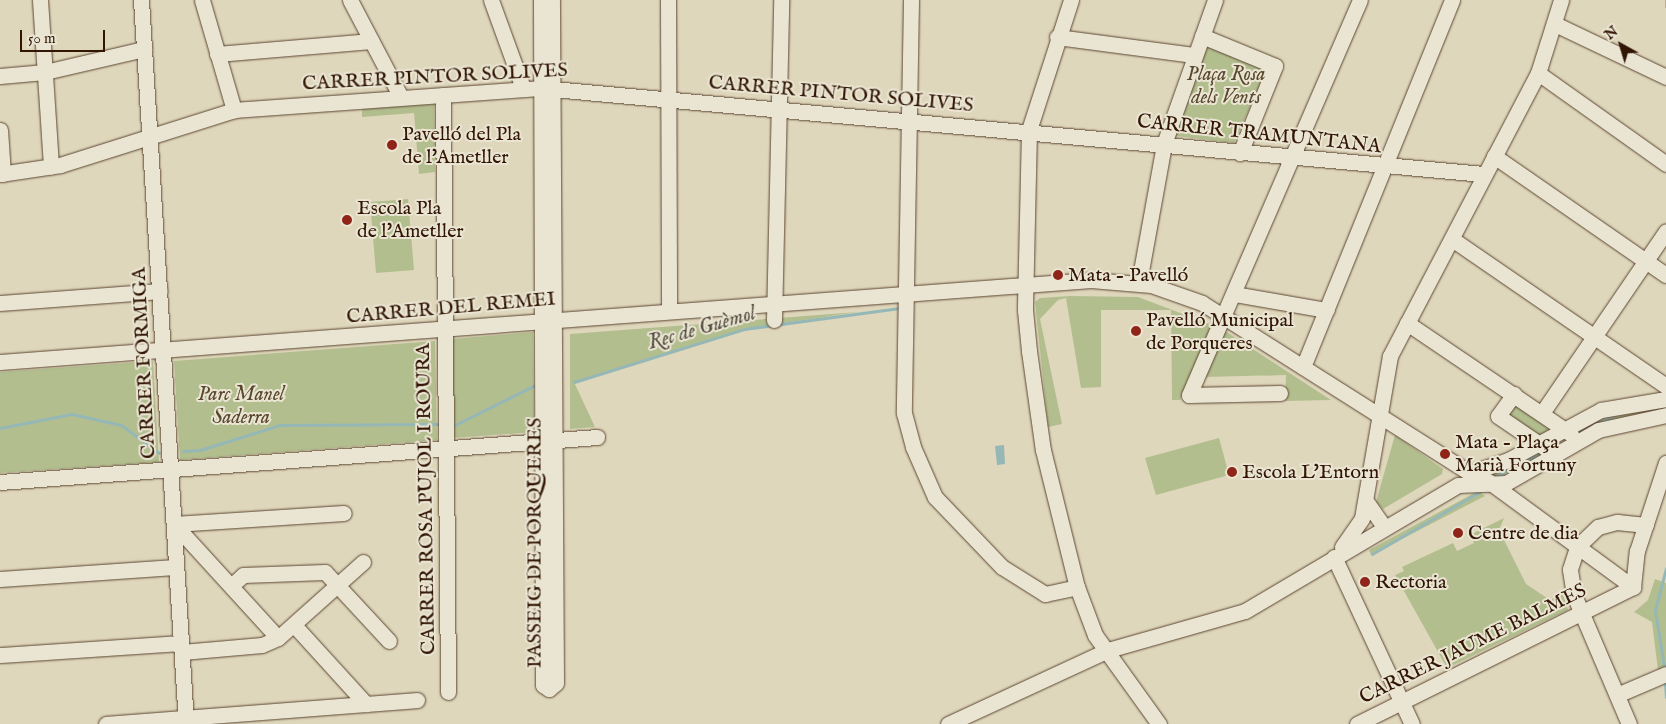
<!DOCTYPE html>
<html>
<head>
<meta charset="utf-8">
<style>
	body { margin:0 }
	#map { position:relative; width:1666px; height:724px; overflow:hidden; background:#dfd7bc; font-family:"IM FELL English",serif }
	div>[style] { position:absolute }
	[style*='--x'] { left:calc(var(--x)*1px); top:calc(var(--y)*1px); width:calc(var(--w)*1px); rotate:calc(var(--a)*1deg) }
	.green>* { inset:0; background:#b3be8f }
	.water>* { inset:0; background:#95b8b7 }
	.stream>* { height:3px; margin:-1.5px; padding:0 1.5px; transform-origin:1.5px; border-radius:1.5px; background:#95b8b7 }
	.minor-tunnel>* { height:15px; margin-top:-7.5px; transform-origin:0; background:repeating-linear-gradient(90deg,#bcb097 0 15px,transparent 0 23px) }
	.roads { filter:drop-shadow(0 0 1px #5d4631) drop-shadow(0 0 1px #5d4631) }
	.minor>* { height:15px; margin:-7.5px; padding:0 7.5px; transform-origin:7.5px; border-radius:7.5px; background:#eae5d3 }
	.dots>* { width:14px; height:14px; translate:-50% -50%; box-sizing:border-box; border:2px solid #eae5d3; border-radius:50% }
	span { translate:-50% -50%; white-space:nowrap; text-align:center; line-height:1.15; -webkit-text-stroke:4px #eae5d3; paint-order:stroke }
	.park-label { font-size:20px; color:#59482d; font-style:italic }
	.street-label { font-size:20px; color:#321503 }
	.poi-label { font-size:20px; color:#321503 }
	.left { translate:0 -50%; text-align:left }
	.water-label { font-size:21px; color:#554e42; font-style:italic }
	.north { position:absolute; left:1596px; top:20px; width:50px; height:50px; -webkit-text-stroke:4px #eae5d3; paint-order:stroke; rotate:321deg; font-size:14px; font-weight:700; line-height:20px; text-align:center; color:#321503 }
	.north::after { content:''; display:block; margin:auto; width:18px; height:22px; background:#321503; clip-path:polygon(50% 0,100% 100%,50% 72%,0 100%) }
	.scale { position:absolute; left:20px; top:30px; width:85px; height:22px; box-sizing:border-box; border:2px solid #321503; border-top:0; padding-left:6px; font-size:15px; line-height:18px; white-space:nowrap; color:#321503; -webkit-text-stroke:4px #eae5d3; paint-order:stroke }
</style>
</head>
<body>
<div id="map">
	<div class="green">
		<div style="clip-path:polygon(1210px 44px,1268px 67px,1234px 143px,1176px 136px,1175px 130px,1204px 46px)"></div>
		<div style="clip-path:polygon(434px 104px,435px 172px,419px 174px,414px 113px,362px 117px,362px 109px)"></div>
		<div style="clip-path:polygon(408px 199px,414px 270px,376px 273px,370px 202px)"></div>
		<div style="clip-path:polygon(1070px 296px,1138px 297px,1212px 325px,1180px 400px,1172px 400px,1171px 310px,1101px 310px,1101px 387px,1081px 388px,1066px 298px,1058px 300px,1040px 319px,1062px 424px,1048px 427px,1035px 302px,1040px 298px)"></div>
		<div style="clip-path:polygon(858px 312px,744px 329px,574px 382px,595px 427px,570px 429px,570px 334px)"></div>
		<div style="clip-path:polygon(1225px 331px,1331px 400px,1285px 401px,1286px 375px,1204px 377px)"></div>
		<div style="clip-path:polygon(533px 332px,534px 432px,452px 438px,452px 339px)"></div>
		<div style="clip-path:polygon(435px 341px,437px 440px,180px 460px,174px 361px)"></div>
		<div style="clip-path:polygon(153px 361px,159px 462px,0 473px,0 372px)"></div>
		<div style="clip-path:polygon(1514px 402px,1555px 428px,1539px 440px,1506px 413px)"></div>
		<div style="clip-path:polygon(1666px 403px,1666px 412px,1581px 436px,1572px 430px,1596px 417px)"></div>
		<div style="clip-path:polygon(1395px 435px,1443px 469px,1442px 474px,1383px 509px,1376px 502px)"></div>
		<div style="clip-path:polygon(1219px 438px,1229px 475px,1156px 495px,1145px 458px)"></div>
		<div style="clip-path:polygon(1538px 449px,1545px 455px,1496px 480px,1490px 474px)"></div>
		<div style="clip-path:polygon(1478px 491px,1485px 496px,1371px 555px,1369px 550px)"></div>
		<div style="clip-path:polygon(1504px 518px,1499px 530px,1526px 584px,1550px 600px,1563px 594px,1568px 610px,1447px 668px,1395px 575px,1404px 571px,1402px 567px,1453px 543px,1457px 551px,1474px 543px,1470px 535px)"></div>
		<div style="clip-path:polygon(1655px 579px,1666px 583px,1666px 667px,1658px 670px,1652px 622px,1634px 612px,1648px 600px)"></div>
	</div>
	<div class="water">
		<div style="clip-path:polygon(1004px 445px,1005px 464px,997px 465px,995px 446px)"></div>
	</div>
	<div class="stream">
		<div style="--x:574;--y:382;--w:178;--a:-17.3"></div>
		<div style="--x:744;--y:329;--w:157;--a:-7.7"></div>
		<div style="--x:455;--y:425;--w:87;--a:-26.6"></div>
		<div style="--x:0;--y:428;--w:73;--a:-11"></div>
		<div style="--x:72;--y:414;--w:50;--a:12.7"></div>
		<div style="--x:121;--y:425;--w:47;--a:36.4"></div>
		<div style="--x:1580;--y:430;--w:41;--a:-22.8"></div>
		<div style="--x:183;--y:451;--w:17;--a:-3"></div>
		<div style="--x:200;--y:450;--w:84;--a:-17.4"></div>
		<div style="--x:280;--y:425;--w:157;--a:-0.4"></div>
		<div style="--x:1495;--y:476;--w:49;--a:-26.6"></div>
		<div style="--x:1372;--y:554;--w:126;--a:-30"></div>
		<div style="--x:1664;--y:667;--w:58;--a:-99"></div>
		<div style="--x:1655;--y:610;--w:43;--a:-75.3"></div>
		<div style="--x:1665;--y:684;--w:13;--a:86"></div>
	</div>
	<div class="minor-tunnel">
		<div style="--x:1665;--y:0;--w:1;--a:0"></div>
	</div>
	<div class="roads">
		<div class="minor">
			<div style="--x:40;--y:0;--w:167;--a:86.2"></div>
			<div style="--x:141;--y:0;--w:725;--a:86.44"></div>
			<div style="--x:202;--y:0;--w:115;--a:73.8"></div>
			<div style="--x:350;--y:0;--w:110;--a:62.3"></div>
			<div style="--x:491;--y:0;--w:94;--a:70"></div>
			<div style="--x:541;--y:0;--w:685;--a:89.83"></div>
			<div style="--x:543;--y:685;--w:7;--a:34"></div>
			<div style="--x:549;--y:689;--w:9;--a:-41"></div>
			<div style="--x:556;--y:683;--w:683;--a:-90.34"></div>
			<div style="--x:668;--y:0;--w:310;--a:89.8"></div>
			<div style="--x:911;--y:0;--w:413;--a:91"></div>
			<div style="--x:904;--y:413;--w:35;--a:75"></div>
			<div style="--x:913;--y:447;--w:55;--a:66.3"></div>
			<div style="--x:935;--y:497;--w:97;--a:46.3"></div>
			<div style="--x:1002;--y:567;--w:51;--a:32.1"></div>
			<div style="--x:1045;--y:594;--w:33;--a:-12"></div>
			<div style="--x:1071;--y:0;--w:137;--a:107.9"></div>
			<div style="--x:1029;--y:130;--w:180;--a:91.3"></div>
			<div style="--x:1025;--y:310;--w:41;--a:84.4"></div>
			<div style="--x:1029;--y:351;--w:100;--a:82"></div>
			<div style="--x:1043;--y:450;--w:141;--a:76.1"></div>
			<div style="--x:1077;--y:587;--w:51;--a:69.4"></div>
			<div style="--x:1095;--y:635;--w:110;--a:54.3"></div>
			<div style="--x:1557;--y:25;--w:121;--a:25.5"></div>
			<div style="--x:1202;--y:36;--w:79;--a:22.3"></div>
			<div style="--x:1275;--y:66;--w:94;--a:111.9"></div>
			<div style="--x:1057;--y:37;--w:138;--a:7.5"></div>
			<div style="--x:217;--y:54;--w:155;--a:-4.8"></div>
			<div style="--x:1538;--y:73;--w:157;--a:35.4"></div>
			<div style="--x:0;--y:76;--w:45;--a:-5.1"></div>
			<div style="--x:45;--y:72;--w:102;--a:-13.1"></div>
			<div style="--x:443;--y:95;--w:597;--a:89.52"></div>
			<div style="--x:0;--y:130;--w:44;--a:86.1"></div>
			<div style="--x:1494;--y:156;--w:209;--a:34.7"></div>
			<div style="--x:0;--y:174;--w:61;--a:-8.5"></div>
			<div style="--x:60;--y:165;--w:182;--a:-17.5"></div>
			<div style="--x:234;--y:110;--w:309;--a:-4.1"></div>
			<div style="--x:542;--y:88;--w:946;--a:5.22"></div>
			<div style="--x:1452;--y:239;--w:260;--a:34.5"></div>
			<div style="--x:1139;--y:282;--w:140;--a:-79.7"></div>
			<div style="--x:1164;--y:144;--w:153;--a:-70.5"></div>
			<div style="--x:1234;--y:294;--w:94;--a:9.8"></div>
			<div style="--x:0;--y:303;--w:160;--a:-4.3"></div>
			<div style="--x:774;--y:320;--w:320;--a:-88.7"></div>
			<div style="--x:1407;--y:323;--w:198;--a:34.1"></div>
			<div style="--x:0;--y:362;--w:1094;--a:-4.3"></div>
			<div style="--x:1091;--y:280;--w:60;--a:4.8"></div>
			<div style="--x:1151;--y:285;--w:54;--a:19.4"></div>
			<div style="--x:1202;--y:303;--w:317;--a:32.4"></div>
			<div style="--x:1470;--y:473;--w:40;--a:-18.9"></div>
			<div style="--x:1508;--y:460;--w:106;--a:-28.3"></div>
			<div style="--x:1601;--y:410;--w:66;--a:-9.6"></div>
			<div style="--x:1303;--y:367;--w:396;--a:-67.9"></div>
			<div style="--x:1280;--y:393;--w:91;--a:178.7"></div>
			<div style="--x:1189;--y:395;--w:430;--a:-66.6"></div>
			<div style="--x:1514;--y:394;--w:27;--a:126"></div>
			<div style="--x:1498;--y:416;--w:57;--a:34.2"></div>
			<div style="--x:1542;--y:413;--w:220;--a:-55.7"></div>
			<div style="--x:1488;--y:481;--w:180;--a:36.2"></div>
			<div style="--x:0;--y:482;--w:599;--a:-4.31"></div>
			<div style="--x:1366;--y:501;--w:32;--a:55"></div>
			<div style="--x:174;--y:524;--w:170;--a:-3.7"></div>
			<div style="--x:174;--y:524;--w:154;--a:47.6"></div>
			<div style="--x:1342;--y:547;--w:35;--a:-55"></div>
			<div style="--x:1362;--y:518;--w:164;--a:-80.2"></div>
			<div style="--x:1390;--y:356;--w:319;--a:-62.4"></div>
			<div style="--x:1538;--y:73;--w:77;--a:-72.5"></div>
			<div style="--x:1334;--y:557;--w:184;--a:65"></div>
			<div style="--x:0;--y:579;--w:175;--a:-3.9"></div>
			<div style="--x:232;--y:585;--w:15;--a:-42"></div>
			<div style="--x:243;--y:575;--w:82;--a:-2.1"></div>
			<div style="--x:325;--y:572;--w:94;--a:47.2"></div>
			<div style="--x:294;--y:625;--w:107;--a:47.7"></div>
			<div style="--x:182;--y:652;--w:80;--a:-5"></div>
			<div style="--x:262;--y:645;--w:17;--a:-24"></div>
			<div style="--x:278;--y:638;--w:114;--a:-41.8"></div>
			<div style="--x:0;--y:655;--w:181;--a:-3.8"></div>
			<div style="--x:1617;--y:695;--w:53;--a:-23.2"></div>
			<div style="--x:106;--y:724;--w:312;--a:-4.4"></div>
			<div style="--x:948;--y:724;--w:176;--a:-24.8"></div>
			<div style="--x:1108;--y:650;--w:142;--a:-15.9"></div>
			<div style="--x:1245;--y:611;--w:247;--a:-30.6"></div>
			<div style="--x:1458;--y:485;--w:48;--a:-2.4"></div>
			<div style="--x:1506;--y:483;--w:106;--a:-29.9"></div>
			<div style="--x:1598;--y:430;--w:70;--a:-12.4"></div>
			<div style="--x:1357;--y:724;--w:308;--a:-26.4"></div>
			<div style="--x:1633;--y:587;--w:36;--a:-84"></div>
			<div style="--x:1637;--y:551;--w:93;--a:-71.8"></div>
			<div style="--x:1629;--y:724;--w:140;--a:-113.1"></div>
			<div style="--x:1574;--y:595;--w:26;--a:-99"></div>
			<div style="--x:1570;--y:569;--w:23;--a:-72"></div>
			<div style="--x:1577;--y:547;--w:29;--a:-44"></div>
			<div style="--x:1598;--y:527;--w:20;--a:-15"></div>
			<div style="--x:1617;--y:522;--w:29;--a:6"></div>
		</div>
	</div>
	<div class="dots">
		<div style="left:392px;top:145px;background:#8f2418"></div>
		<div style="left:347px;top:220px;background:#8f2418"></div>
		<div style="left:1058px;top:275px;background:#8f2418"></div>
		<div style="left:1136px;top:331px;background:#8f2418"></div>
		<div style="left:1445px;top:454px;background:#8f2418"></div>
		<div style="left:1232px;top:472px;background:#8f2418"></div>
		<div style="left:1458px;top:533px;background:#8f2418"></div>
		<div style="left:1365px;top:582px;background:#8f2418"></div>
	</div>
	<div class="park-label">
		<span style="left:1226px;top:86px">Plaça Rosa<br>dels Vents</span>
		<span style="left:241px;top:406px">Parc Manel<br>Saderra</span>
	</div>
	<div class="street-label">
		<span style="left:435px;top:77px;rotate:-3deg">CARRER PINTOR SOLIVES</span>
		<span style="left:841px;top:94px;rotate:5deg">CARRER PINTOR SOLIVES</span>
		<span style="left:1259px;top:134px;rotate:6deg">CARRER TRAMUNTANA</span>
		<span style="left:451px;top:308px;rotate:-5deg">CARRER DEL REMEI</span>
		<span style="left:144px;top:363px;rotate:-93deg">CARRER FORMIGA</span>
		<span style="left:426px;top:499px;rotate:-91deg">CARRER ROSA PUJOL I ROURA</span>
		<span style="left:535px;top:543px;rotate:-90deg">PASSEIG DE PORQUERES</span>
		<span style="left:1473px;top:644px;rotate:-26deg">CARRER JAUME BALMES</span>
	</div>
	<div class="poi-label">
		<span class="left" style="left:402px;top:146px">Pavelló del Pla<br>de l'Ametller</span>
		<span class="left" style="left:357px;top:220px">Escola Pla<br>de l'Ametller</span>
		<span class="left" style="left:1068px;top:275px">Mata - Pavelló</span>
		<span class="left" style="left:1146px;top:332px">Pavelló Municipal<br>de Porqueres</span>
		<span class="left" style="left:1455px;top:454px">Mata - Plaça<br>Marià Fortuny</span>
		<span class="left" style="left:1242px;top:472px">Escola L'Entorn</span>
		<span class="left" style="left:1468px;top:533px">Centre de dia</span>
		<span class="left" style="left:1375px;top:582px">Rectoria</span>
	</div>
	<div class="water-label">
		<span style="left:702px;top:329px;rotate:-16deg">Rec de Guèmol</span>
	</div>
	<div class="north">N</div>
	<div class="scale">50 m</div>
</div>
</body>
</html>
